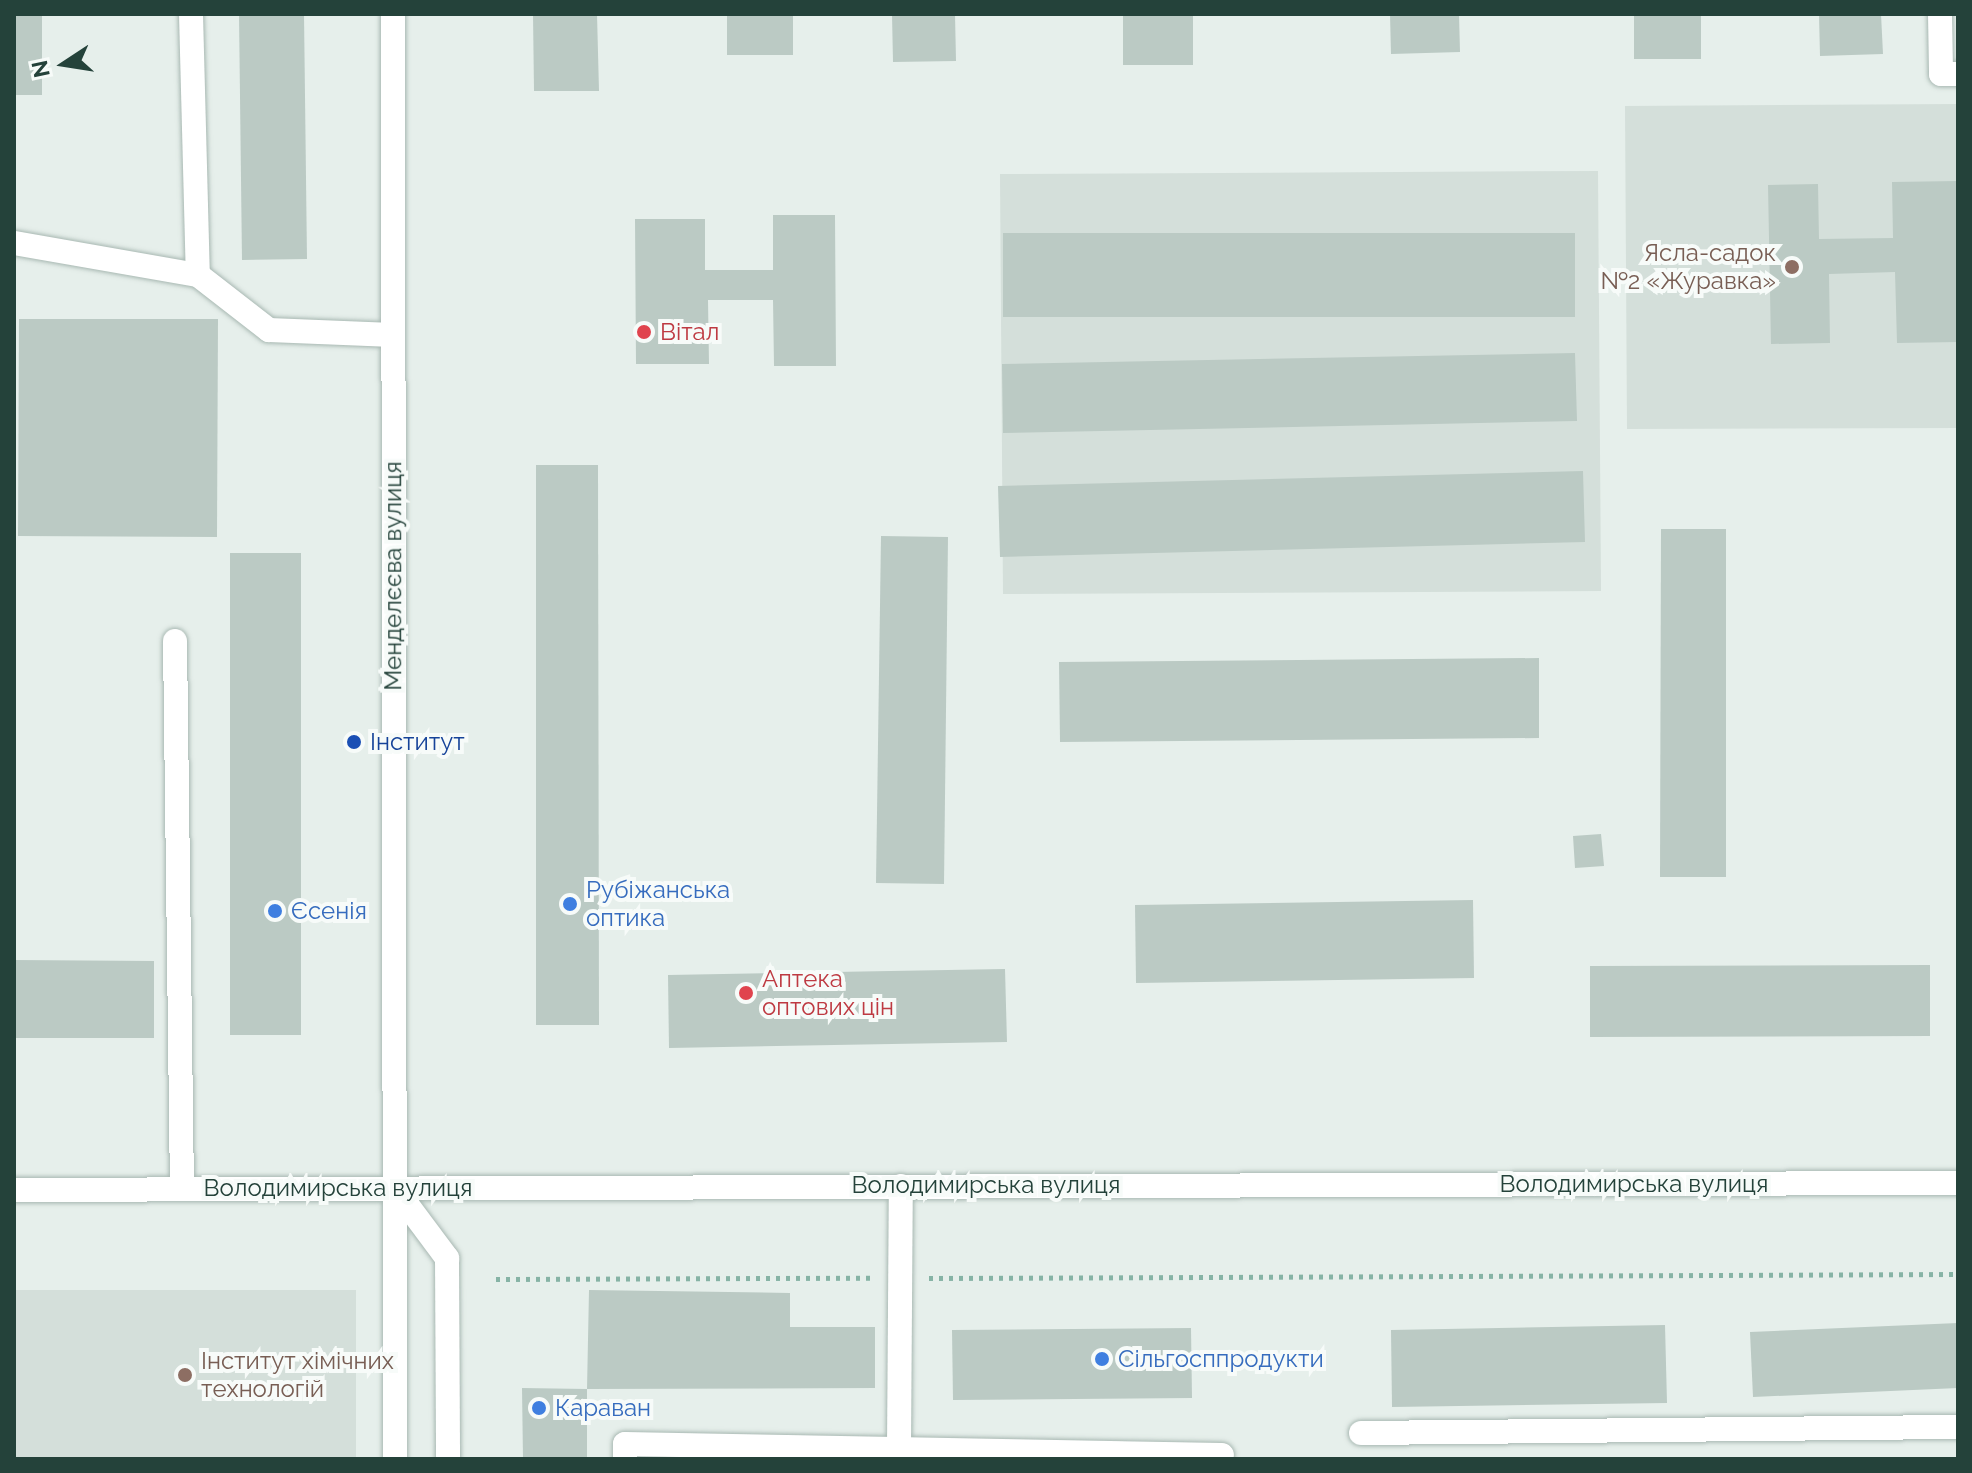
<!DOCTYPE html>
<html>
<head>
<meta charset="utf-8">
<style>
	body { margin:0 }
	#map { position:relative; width:1972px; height:1473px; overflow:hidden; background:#e6efeb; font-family:Raleway,sans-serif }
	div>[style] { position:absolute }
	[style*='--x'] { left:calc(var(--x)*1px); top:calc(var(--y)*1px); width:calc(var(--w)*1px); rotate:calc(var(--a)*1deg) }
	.built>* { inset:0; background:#d4dfda }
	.building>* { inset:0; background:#bbcac4 }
	.path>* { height:5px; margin-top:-2.5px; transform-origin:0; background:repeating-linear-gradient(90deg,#86b3a5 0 4px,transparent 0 10px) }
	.roads { filter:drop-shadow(0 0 2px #a8b8b2) drop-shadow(0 0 2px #a8b8b2) }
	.minor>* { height:24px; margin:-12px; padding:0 12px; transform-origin:12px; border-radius:12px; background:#fff }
	.dots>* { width:22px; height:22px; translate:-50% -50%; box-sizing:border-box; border:4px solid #f7fbf9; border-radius:50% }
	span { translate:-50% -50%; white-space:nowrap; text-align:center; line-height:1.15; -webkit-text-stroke:8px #f7fbf9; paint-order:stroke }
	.education-label { font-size:24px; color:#785e54 }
	.right { translate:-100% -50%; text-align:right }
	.left { translate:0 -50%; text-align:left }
	.health-label { font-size:24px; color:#be3a42 }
	.street-label { font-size:24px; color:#24423a }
	.transit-label { font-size:24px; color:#164399 }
	.shop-label { font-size:24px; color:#366cbe }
	.frame { position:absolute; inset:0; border:16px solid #24423a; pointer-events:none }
	.north { position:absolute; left:24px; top:24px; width:80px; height:80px; -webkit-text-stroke:6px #f7fbf9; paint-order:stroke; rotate:258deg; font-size:22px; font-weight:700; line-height:32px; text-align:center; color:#24423a }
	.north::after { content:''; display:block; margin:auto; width:28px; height:36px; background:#24423a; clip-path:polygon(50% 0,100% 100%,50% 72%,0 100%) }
</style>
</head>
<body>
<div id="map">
	<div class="built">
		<div style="clip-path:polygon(1958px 104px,1958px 428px,1627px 429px,1625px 106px)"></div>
		<div style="clip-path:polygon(1598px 171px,1601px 591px,1003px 594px,1000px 174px)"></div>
		<div style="clip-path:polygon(14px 1290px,356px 1290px,356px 1459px,14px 1459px)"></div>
	</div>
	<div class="building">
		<div style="clip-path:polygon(14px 14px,42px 14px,42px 95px,14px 95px)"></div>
		<div style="clip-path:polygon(239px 14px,304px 14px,307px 259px,242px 260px)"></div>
		<div style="clip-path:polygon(533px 14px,597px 14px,599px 91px,534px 91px)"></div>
		<div style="clip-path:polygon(727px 14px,793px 14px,793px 55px,727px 55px)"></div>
		<div style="clip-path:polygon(892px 14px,955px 14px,956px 61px,893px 62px)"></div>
		<div style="clip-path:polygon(1123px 14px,1193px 14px,1193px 65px,1123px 65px)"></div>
		<div style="clip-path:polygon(1390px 14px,1459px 14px,1460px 52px,1391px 54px)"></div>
		<div style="clip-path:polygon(1634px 14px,1701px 14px,1701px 59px,1634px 59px)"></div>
		<div style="clip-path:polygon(1819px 14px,1881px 14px,1883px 54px,1820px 56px)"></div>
		<div style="clip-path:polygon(1958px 181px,1958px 342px,1897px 343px,1895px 272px,1829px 274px,1830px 343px,1771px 344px,1768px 185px,1818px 184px,1819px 239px,1893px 238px,1892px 182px)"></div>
		<div style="clip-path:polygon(773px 215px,835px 215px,836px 366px,774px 366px,773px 300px,708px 300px,709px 364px,636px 364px,635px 219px,705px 219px,705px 270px,773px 270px)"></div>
		<div style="clip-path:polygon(1003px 233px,1575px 233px,1575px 317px,1003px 317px)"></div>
		<div style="clip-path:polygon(19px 319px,218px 319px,217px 537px,18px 536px)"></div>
		<div style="clip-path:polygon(1575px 353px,1577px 421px,1003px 433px,1002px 364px)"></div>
		<div style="clip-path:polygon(536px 465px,598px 465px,599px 1025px,536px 1025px)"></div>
		<div style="clip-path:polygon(1583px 471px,1585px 542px,1000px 557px,998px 486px)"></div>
		<div style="clip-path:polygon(1661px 529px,1726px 529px,1726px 877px,1660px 877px)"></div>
		<div style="clip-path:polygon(881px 536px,948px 537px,944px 884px,876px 883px)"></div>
		<div style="clip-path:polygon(230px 553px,301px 553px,301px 1035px,230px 1035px)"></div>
		<div style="clip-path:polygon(1539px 658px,1539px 738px,1060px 742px,1059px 662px)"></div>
		<div style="clip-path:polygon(1601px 834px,1604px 866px,1575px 868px,1573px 836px)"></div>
		<div style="clip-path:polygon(1473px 900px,1474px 978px,1136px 983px,1135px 905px)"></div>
		<div style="clip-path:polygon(14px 960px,154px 961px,154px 1038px,14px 1038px)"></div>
		<div style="clip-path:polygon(1930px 965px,1930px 1036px,1590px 1037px,1590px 966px)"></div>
		<div style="clip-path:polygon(1005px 969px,1007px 1042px,669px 1048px,668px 975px)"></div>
		<div style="clip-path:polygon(589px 1290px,790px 1293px,790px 1327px,875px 1327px,875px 1388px,587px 1389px)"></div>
		<div style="clip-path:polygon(1958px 1323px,1958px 1388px,1753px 1397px,1750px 1332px)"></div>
		<div style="clip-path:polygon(1665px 1325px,1667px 1403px,1392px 1407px,1391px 1330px)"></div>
		<div style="clip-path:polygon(1191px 1328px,1192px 1398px,953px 1400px,952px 1330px)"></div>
		<div style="clip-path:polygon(522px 1388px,587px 1389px,587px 1459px,523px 1459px)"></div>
	</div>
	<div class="path">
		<div style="--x:929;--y:1278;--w:1029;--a:-0.22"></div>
		<div style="--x:496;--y:1279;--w:379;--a:-0.2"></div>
	</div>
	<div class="roads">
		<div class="minor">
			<div style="--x:191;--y:14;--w:261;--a:88.5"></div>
			<div style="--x:198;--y:275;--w:90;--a:37.8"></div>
			<div style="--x:269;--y:330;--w:124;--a:2.3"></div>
			<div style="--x:393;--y:14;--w:1445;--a:89.92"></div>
			<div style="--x:1940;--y:14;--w:60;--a:89"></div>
			<div style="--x:1941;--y:74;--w:17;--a:0"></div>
			<div style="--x:14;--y:243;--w:187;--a:9.9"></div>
			<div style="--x:175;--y:641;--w:548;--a:89.27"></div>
			<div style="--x:394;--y:1187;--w:89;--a:53.3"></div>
			<div style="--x:447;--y:1258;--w:201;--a:89.7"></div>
			<div style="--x:14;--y:1190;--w:1944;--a:-0.21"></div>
			<div style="--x:1361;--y:1433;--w:597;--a:-0.58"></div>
			<div style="--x:899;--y:1449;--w:263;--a:-89.6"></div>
			<div style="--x:625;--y:1459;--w:15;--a:-90"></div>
			<div style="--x:625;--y:1444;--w:597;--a:1.06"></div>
		</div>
	</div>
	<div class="dots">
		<div style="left:1792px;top:267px;background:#8d6e63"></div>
		<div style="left:644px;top:332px;background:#e0444e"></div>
		<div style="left:354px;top:742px;background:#1a4fb4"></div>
		<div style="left:570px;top:904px;background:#3f7fe0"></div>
		<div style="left:275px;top:911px;background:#3f7fe0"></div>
		<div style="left:746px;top:993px;background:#e0444e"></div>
		<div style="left:1102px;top:1359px;background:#3f7fe0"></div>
		<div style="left:185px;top:1375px;background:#8d6e63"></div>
		<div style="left:539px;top:1408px;background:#3f7fe0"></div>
	</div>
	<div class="education-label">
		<span class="right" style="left:1776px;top:267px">Ясла-садок<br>№2 «Журавка»</span>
		<span class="left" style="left:201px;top:1375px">Інститут хімічних<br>технологій</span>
	</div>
	<div class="health-label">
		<span class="left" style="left:660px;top:332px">Вітал</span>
		<span class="left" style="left:762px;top:993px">Аптека<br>оптових цін</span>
	</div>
	<div class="street-label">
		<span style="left:393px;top:576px;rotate:-90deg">Менделєєва вулиця</span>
		<span style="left:1634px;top:1184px">Володимирська вулиця</span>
		<span style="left:986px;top:1185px">Володимирська вулиця</span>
		<span style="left:338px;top:1188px">Володимирська вулиця</span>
	</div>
	<div class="transit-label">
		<span class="left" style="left:370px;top:742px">Інститут</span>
	</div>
	<div class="shop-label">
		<span class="left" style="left:586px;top:904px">Рубіжанська<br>оптика</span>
		<span class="left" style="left:291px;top:911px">Єсенія</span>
		<span class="left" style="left:1118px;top:1359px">Сільгосппродукти</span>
		<span class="left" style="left:555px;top:1408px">Караван</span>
	</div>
	<div class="frame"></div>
	<div class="north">N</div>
</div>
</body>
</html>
